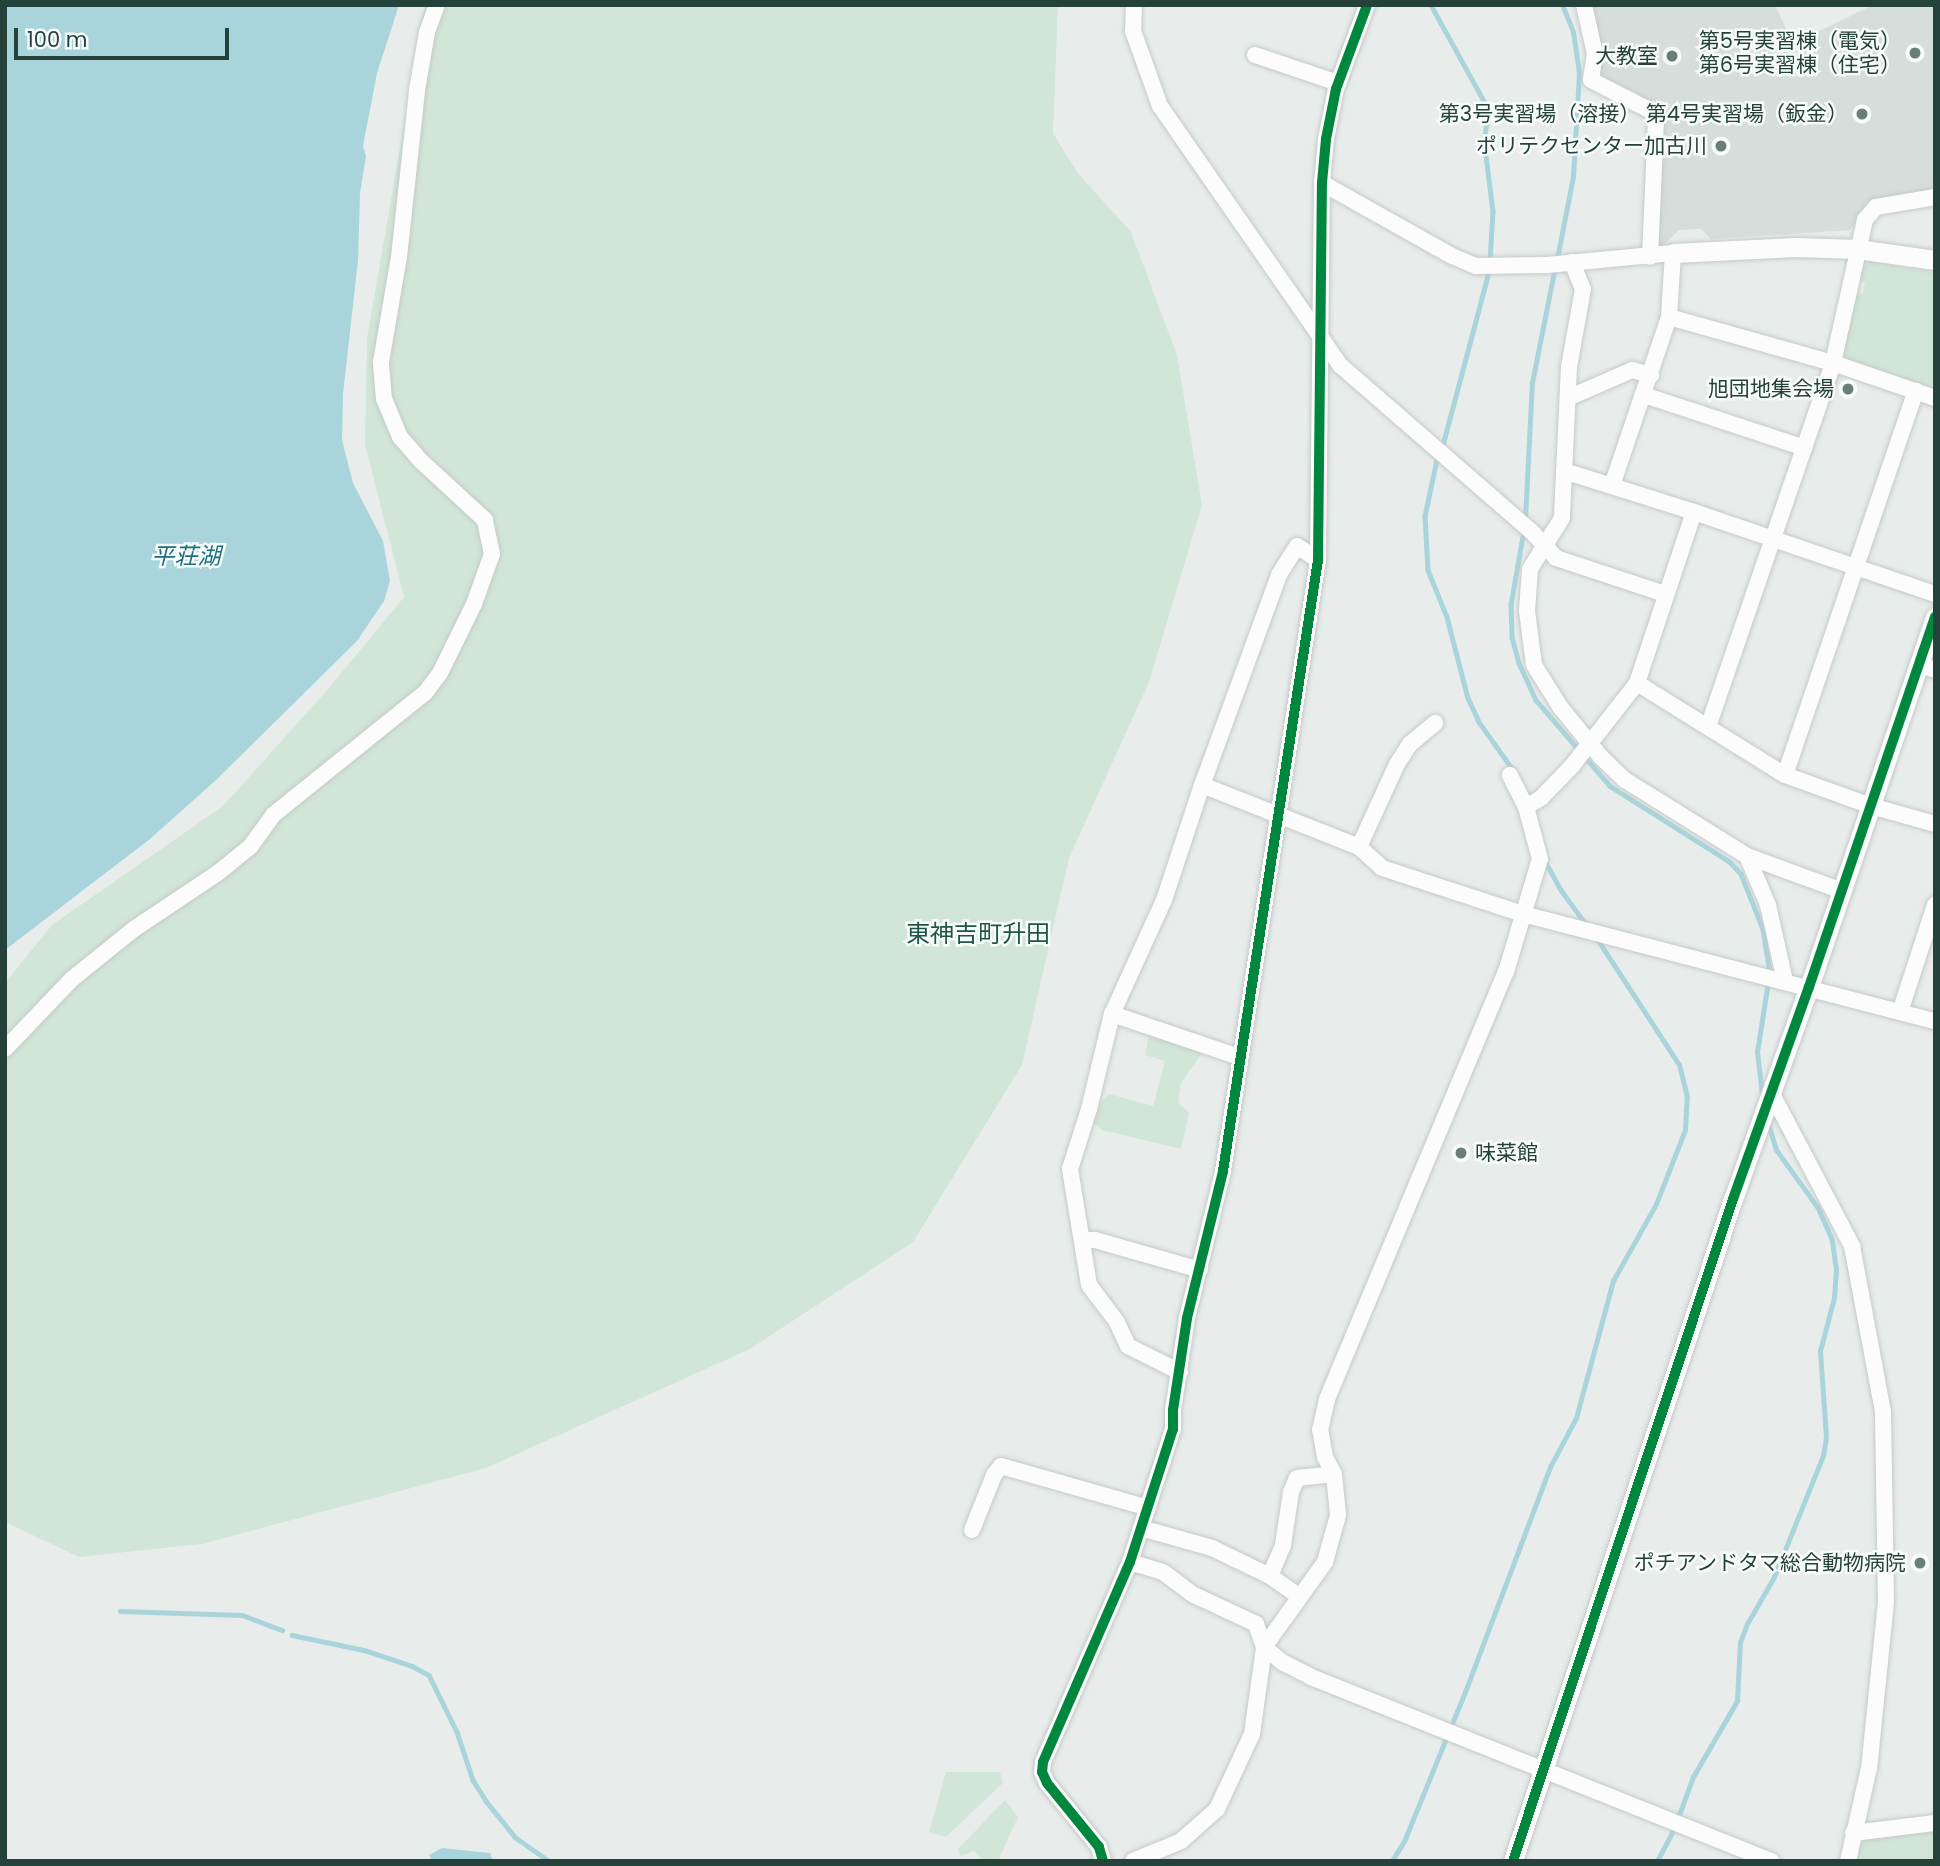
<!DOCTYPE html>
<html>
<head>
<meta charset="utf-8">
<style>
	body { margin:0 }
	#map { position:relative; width:1940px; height:1866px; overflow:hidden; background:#e8edeb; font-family:Poppins,"Noto Sans JP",sans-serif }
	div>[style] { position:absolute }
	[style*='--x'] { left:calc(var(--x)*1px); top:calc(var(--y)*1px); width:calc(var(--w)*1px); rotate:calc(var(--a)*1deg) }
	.built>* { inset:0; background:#d6dedb }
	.green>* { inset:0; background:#d1e6d8 }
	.water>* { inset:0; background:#a9d4db }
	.stream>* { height:4.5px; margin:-2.25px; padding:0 2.25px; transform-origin:2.25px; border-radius:2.25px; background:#a9d4db }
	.roads { filter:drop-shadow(0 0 2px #c5cac8) drop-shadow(0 0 2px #c5cac8) }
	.minor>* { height:16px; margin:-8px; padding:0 8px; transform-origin:8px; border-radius:8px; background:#fcfcfc }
	.tertiary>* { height:19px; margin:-9.5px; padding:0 9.5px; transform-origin:9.5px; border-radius:9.5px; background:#fcfcfc }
	.cycleway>* { height:10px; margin:-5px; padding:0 5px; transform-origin:5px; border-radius:5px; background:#00873e }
	.dots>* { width:19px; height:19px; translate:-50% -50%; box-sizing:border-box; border:4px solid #f7fbf9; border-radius:50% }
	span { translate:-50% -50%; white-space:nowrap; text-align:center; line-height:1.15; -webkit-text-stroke:5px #f7fbf9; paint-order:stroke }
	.poi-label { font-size:21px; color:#24423a }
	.right { translate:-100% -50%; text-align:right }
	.left { translate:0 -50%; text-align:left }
	.water-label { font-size:23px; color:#1c6f80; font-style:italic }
	.quarter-label { font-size:24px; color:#1f5548 }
	.frame { position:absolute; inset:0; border:7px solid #24423a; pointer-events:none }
	.scale { position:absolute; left:14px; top:28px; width:215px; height:32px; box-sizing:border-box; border:4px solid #24423a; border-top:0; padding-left:9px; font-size:21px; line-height:24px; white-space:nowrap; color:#24423a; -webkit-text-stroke:5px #f7fbf9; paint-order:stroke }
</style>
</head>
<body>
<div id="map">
	<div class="built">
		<div style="clip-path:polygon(1590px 5px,1775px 5px,1793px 44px,1873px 5px,1935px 5px,1935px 189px,1861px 214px,1850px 230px,1711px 239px,1701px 229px,1679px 230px,1662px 247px,1655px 239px,1663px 111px,1602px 78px)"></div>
	</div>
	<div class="green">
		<div style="clip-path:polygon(425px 5px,1058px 5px,1053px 133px,1077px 172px,1131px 232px,1177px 355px,1202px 505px,1149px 682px,1069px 858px,1022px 1065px,913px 1242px,750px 1349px,486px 1468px,202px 1544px,79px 1557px,5px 1522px,5px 983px,52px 925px,223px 806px,329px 688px,404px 597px,365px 444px,367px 338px)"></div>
		<div style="clip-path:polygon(1870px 261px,1935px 273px,1935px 391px,1848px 362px,1844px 353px,1856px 293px,1863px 294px,1865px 283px,1859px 281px,1860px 271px)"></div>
		<div style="clip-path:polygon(1149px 1033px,1204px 1050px,1181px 1083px,1178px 1103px,1189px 1113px,1181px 1149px,1102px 1130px,1093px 1123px,1100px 1103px,1109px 1094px,1153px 1106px,1165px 1061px,1145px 1055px)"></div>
		<div style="clip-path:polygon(946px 1772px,1000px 1772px,1003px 1783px,946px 1837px,929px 1832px)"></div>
		<div style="clip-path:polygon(1005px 1800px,1018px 1817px,998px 1861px,983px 1861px,974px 1851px,961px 1856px,958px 1849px)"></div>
		<div style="clip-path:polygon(1935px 1829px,1935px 1861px,1855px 1861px,1857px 1848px,1868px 1838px)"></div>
	</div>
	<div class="water">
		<div style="clip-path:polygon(5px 5px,399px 5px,377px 73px,363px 146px,366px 156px,360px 193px,358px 261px,343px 394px,342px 440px,353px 483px,383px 541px,390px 581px,384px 601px,357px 641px,215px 781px,150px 839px,5px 950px)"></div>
		<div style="clip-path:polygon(442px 1848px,490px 1853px,493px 1861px,432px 1861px,429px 1855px)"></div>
	</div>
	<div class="stream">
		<div style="--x:1431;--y:5;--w:120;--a:61.1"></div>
		<div style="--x:1489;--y:110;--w:30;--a:99"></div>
		<div style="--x:1484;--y:140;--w:72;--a:82.8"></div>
		<div style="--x:1493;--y:211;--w:50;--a:93.4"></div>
		<div style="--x:1557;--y:259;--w:84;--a:-79"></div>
		<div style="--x:1573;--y:177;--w:104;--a:-86.7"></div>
		<div style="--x:1579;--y:73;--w:41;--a:-98.3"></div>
		<div style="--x:1573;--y:32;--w:29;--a:-112"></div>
		<div style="--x:1442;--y:447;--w:183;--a:-75.1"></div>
		<div style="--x:1438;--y:455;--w:62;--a:102"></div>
		<div style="--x:1425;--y:516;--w:54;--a:86.8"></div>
		<div style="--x:1428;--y:570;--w:51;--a:68"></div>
		<div style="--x:1447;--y:617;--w:84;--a:75.5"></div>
		<div style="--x:1468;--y:698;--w:26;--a:65"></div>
		<div style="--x:1479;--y:722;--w:60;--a:54.5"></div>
		<div style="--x:1525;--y:519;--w:136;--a:-87.1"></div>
		<div style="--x:1532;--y:383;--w:118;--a:-78.8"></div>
		<div style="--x:1524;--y:531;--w:75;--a:100"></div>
		<div style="--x:1511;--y:605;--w:32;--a:88"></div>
		<div style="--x:1512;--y:637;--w:27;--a:75"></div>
		<div style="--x:1519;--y:663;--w:41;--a:65.3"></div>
		<div style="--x:1536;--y:700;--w:113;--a:49.3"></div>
		<div style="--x:1610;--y:786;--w:142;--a:32.3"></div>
		<div style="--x:1730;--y:862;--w:16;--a:47"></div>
		<div style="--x:1741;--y:874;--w:59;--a:68.2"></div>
		<div style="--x:1763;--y:929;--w:45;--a:81"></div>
		<div style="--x:1545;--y:861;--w:33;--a:61"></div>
		<div style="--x:1561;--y:890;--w:46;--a:53.9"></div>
		<div style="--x:1762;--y:1094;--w:42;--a:-96.8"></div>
		<div style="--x:1757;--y:1052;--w:71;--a:-81.1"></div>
		<div style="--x:120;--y:1611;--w:122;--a:1.9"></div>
		<div style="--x:242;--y:1615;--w:43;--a:20.6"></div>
		<div style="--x:292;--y:1635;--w:74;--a:11.8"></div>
		<div style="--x:364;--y:1650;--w:51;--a:18.4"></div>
		<div style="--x:412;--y:1666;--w:19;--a:28"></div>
		<div style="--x:429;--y:1675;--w:64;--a:63.8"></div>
		<div style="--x:457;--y:1732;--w:51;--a:71.6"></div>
		<div style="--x:473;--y:1780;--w:25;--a:58"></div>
		<div style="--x:486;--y:1801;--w:46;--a:51.1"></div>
		<div style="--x:515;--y:1837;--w:42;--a:35.2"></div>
		<div style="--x:1392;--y:1861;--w:26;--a:-59"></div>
		<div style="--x:1405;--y:1839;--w:159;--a:-67.8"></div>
		<div style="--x:1465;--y:1692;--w:241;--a:-69.3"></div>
		<div style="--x:1550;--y:1467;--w:55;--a:-62"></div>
		<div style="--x:1576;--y:1418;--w:142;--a:-74.9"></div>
		<div style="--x:1613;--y:1281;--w:88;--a:-60.8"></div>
		<div style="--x:1656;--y:1204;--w:79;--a:-68.6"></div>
		<div style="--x:1685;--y:1130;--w:33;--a:-87"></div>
		<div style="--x:1687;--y:1097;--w:33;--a:-104"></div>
		<div style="--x:1679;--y:1065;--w:150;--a:-123.1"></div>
		<div style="--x:1657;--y:1861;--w:34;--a:-62"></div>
		<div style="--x:1673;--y:1831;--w:58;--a:-69.7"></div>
		<div style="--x:1693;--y:1777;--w:88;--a:-59.9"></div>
		<div style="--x:1737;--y:1701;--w:59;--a:-87.1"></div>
		<div style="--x:1740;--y:1642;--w:19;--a:-69"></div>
		<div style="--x:1747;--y:1624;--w:54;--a:-60.1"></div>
		<div style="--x:1774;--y:1577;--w:131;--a:-68"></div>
		<div style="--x:1823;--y:1456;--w:19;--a:-81"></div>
		<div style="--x:1826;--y:1437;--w:86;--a:-94"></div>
		<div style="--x:1820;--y:1351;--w:55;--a:-75.2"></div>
		<div style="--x:1834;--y:1298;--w:28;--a:-86"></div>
		<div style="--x:1836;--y:1270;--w:30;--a:-98"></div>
		<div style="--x:1832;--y:1240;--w:36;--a:-114"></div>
		<div style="--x:1817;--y:1207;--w:70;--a:-125.7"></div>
		<div style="--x:1776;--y:1150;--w:28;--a:-107"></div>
	</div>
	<div class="roads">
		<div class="minor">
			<div style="--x:1134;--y:5;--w:26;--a:92"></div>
			<div style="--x:1133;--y:31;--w:80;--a:70.2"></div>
			<div style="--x:1160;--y:106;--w:317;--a:55.2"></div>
			<div style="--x:1341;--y:366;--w:252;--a:41"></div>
			<div style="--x:1531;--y:531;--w:37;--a:47"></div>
			<div style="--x:1556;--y:558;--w:115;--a:18.3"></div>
			<div style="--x:1584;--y:5;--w:50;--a:77.3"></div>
			<div style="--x:1595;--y:54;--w:26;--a:99"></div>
			<div style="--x:1591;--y:80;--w:68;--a:27.3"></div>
			<div style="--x:1651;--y:111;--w:10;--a:61"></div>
			<div style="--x:1656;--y:120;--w:137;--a:92.5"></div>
			<div style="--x:1255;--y:55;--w:88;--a:18.6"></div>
			<div style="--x:1322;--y:183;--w:149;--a:29.3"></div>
			<div style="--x:1452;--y:256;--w:26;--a:23"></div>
			<div style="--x:1476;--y:266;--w:71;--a:-0.8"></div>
			<div style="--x:1547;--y:265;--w:127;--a:-5.4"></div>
			<div style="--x:1673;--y:253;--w:64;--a:93.6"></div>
			<div style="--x:1669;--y:317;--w:177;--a:108.7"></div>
			<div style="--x:1572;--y:262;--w:29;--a:68"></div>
			<div style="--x:1583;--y:289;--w:79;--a:100.2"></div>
			<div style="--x:1569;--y:367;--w:151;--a:92.7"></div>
			<div style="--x:1562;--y:518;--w:60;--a:122.1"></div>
			<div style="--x:1530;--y:569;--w:42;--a:94.1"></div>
			<div style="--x:1527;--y:611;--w:54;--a:82.6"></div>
			<div style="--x:1534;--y:665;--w:51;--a:57.9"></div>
			<div style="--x:1561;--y:708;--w:63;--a:50.8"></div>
			<div style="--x:1601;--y:757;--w:33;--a:44"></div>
			<div style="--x:1625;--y:780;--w:144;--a:31.9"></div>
			<div style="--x:1747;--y:856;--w:53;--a:66.8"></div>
			<div style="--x:1768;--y:905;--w:78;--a:77.4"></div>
			<div style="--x:1669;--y:317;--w:170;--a:15.7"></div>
			<div style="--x:1833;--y:363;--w:108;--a:18.9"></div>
			<div style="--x:1644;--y:395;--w:169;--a:18.2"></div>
			<div style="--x:1568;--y:398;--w:70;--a:-23.6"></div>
			<div style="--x:1632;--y:370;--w:20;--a:15"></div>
			<div style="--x:1564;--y:471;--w:136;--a:17.5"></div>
			<div style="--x:1694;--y:512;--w:255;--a:18.8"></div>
			<div style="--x:1318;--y:560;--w:25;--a:-146"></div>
			<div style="--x:1297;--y:546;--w:34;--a:122"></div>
			<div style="--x:1279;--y:575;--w:224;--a:110.1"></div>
			<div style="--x:1202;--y:785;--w:169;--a:21.5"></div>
			<div style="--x:1359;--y:847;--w:31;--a:42"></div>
			<div style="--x:1382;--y:868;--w:148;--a:18.1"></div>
			<div style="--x:1523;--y:914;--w:426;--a:14.6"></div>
			<div style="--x:1918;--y:664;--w:18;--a:19"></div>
			<div style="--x:1637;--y:683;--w:174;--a:31.9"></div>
			<div style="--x:1785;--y:775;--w:91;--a:19.8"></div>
			<div style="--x:1871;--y:806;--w:66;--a:15.7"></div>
			<div style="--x:1708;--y:727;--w:385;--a:-71"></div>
			<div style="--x:1833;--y:363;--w:147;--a:-77.4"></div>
			<div style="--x:1865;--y:220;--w:17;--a:-50"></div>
			<div style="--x:1876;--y:207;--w:60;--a:-9.6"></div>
			<div style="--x:1785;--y:775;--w:406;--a:-71.2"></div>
			<div style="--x:1526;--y:807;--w:17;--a:-31"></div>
			<div style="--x:1541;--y:798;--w:45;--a:-45.9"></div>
			<div style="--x:1572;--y:766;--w:105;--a:-51.9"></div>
			<div style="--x:1637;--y:683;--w:180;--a:-71.6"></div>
			<div style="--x:1359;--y:847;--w:91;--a:-65.4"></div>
			<div style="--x:1397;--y:764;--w:24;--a:-57"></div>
			<div style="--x:1410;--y:744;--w:33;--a:-40"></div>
			<div style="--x:1747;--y:856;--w:101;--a:20.2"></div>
			<div style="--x:1900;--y:1012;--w:113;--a:-71.9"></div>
			<div style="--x:1112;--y:1014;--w:134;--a:18.7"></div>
			<div style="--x:5;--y:1049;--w:97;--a:-46.3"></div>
			<div style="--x:72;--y:979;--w:80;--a:-38.9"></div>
			<div style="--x:134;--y:929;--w:102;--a:-33.8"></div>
			<div style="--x:219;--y:872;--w:40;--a:-39"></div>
			<div style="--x:250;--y:847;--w:39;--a:-54"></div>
			<div style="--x:273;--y:815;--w:195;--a:-38.8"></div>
			<div style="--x:425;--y:693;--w:25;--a:-53"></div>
			<div style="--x:440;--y:673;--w:77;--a:-63.8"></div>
			<div style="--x:474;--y:604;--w:53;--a:-70.2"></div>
			<div style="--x:492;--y:554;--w:35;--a:-102"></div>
			<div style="--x:485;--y:520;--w:88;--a:-137.3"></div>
			<div style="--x:420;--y:460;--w:30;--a:-131"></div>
			<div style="--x:400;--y:437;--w:41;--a:-112.8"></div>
			<div style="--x:384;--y:399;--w:37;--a:-95"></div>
			<div style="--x:381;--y:362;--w:107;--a:-80.3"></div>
			<div style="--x:399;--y:257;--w:168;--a:-83.8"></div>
			<div style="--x:417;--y:90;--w:59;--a:-80.2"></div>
			<div style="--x:427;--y:32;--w:29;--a:-70"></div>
			<div style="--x:1772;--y:1094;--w:172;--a:62.2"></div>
			<div style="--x:1852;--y:1246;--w:169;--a:79.4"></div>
			<div style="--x:1883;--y:1412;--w:190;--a:89.1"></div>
			<div style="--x:1886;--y:1602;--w:167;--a:95.8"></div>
			<div style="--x:1869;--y:1768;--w:95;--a:102.7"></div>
			<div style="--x:1083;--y:1240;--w:12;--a:0"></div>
			<div style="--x:1095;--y:1240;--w:109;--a:15.9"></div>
			<div style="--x:1180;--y:1372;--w:58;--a:-153.4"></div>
			<div style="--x:1128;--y:1346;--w:26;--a:-115"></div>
			<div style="--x:1117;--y:1322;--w:46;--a:-127.1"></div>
			<div style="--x:1089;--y:1285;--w:118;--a:-99.3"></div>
			<div style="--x:1070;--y:1169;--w:63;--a:-72.4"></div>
			<div style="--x:1089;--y:1109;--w:98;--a:-76.4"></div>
			<div style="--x:1112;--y:1014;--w:125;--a:-65.5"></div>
			<div style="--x:1164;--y:900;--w:121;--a:-71.7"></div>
			<div style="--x:1141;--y:1528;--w:74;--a:15.7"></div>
			<div style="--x:1212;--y:1548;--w:64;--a:25.8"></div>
			<div style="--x:1270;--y:1576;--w:35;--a:35"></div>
			<div style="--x:972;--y:1530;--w:59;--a:-68.2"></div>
			<div style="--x:994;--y:1475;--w:11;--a:-52"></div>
			<div style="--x:1001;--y:1466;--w:153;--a:15.9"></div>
			<div style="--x:1130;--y:1562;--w:34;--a:17"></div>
			<div style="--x:1163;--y:1572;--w:36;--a:37"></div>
			<div style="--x:1192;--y:1594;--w:71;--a:25.1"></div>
			<div style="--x:1256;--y:1624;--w:24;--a:71"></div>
			<div style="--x:1264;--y:1647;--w:23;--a:40"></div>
			<div style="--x:1282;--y:1662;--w:33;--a:27"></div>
			<div style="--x:1311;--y:1677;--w:496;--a:21.8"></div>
			<div style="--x:1270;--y:1576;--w:34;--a:-67"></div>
			<div style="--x:1283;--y:1545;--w:54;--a:-81.4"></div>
			<div style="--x:1291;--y:1492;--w:15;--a:-67"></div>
			<div style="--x:1297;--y:1478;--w:37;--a:-6"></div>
			<div style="--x:1853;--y:1833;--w:83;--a:-7"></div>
			<div style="--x:1103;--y:1861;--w:15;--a:-106"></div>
			<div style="--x:1099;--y:1847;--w:82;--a:-129.1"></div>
			<div style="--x:1047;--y:1783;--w:12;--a:-114"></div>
			<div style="--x:1042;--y:1772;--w:10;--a:-84"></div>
			<div style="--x:1043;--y:1762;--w:218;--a:-66.5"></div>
			<div style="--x:1130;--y:1562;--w:140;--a:-72.1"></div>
			<div style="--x:1173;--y:1429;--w:19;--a:-90"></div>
			<div style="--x:1173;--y:1410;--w:93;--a:-81.3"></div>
			<div style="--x:1187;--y:1318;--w:151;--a:-76.2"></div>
			<div style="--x:1223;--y:1171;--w:618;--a:-81.16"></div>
			<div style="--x:1318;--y:560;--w:377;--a:-89.4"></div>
			<div style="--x:1322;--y:183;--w:44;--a:-84.8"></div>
			<div style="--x:1326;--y:139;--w:51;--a:-78.7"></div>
			<div style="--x:1336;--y:89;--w:90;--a:-69.7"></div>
			<div style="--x:1133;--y:1861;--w:52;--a:-22.6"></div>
			<div style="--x:1181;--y:1841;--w:48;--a:-41.6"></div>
			<div style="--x:1217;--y:1809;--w:83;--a:-65"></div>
			<div style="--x:1252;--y:1734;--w:88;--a:-82.1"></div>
			<div style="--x:1264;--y:1647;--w:105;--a:-54.3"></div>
			<div style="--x:1325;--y:1562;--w:49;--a:-74.5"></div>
			<div style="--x:1338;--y:1515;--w:41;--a:-95.6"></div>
			<div style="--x:1334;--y:1474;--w:19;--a:-118"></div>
			<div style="--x:1325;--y:1457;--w:27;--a:-100"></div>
			<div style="--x:1320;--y:1430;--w:32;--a:-77"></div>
			<div style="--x:1327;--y:1399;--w:463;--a:-67.3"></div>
			<div style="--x:1506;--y:972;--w:118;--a:-73.3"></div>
			<div style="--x:1540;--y:859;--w:54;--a:-105.1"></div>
			<div style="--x:1526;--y:807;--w:36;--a:-117"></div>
		</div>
		<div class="tertiary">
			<div style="--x:1673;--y:253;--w:123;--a:-2.8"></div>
			<div style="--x:1796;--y:247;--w:61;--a:1.9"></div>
			<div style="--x:1857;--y:249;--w:79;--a:8"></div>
			<div style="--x:1513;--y:1861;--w:698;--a:-71.62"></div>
			<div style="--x:1733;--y:1199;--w:225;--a:-70.3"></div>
			<div style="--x:1809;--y:987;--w:391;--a:-71.2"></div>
		</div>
	</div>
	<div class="cycleway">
		<div style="--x:1103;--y:1861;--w:15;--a:-106"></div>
		<div style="--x:1099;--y:1847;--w:82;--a:-129.1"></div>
		<div style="--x:1047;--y:1783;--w:12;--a:-114"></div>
		<div style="--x:1042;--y:1772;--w:10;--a:-84"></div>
		<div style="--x:1043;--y:1762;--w:218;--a:-66.5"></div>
		<div style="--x:1130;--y:1562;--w:140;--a:-72.1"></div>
		<div style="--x:1173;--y:1429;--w:19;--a:-90"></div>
		<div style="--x:1173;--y:1410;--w:93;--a:-81.3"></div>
		<div style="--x:1187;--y:1318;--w:151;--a:-76.2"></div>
		<div style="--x:1223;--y:1171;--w:618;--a:-81.16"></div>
		<div style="--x:1318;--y:560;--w:377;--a:-89.4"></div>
		<div style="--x:1322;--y:183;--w:44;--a:-84.8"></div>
		<div style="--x:1326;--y:139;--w:51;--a:-78.7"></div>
		<div style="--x:1336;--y:89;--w:90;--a:-69.7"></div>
		<div style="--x:1513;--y:1861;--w:698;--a:-71.62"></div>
		<div style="--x:1733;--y:1199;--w:225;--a:-70.3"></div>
		<div style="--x:1809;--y:987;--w:391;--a:-71.2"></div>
	</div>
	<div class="dots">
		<div style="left:1915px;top:53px;background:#697e78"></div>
		<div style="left:1672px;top:56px;background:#697e78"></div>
		<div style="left:1862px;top:114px;background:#697e78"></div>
		<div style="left:1721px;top:146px;background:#697e78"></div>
		<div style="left:1848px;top:389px;background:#697e78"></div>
		<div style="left:1461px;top:1153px;background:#697e78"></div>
		<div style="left:1920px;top:1563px;background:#697e78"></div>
	</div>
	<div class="poi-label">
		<span class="right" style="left:1901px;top:53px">第5号実習棟（電気）<br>第6号実習棟（住宅）</span>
		<span class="right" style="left:1658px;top:56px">大教室</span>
		<span class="right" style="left:1848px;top:114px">第3号実習場（溶接） 第4号実習場（鈑金）</span>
		<span class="right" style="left:1707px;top:146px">ポリテクセンター加古川</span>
		<span class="right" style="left:1834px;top:389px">旭団地集会場</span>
		<span class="left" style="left:1475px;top:1153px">味菜館</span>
		<span class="right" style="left:1906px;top:1563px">ポチアンドタマ総合動物病院</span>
	</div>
	<div class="water-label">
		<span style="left:186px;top:556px">平荘湖</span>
	</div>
	<div class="quarter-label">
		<span style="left:978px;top:934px">東神吉町升田</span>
	</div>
	<div class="frame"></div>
	<div class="scale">100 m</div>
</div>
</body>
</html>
